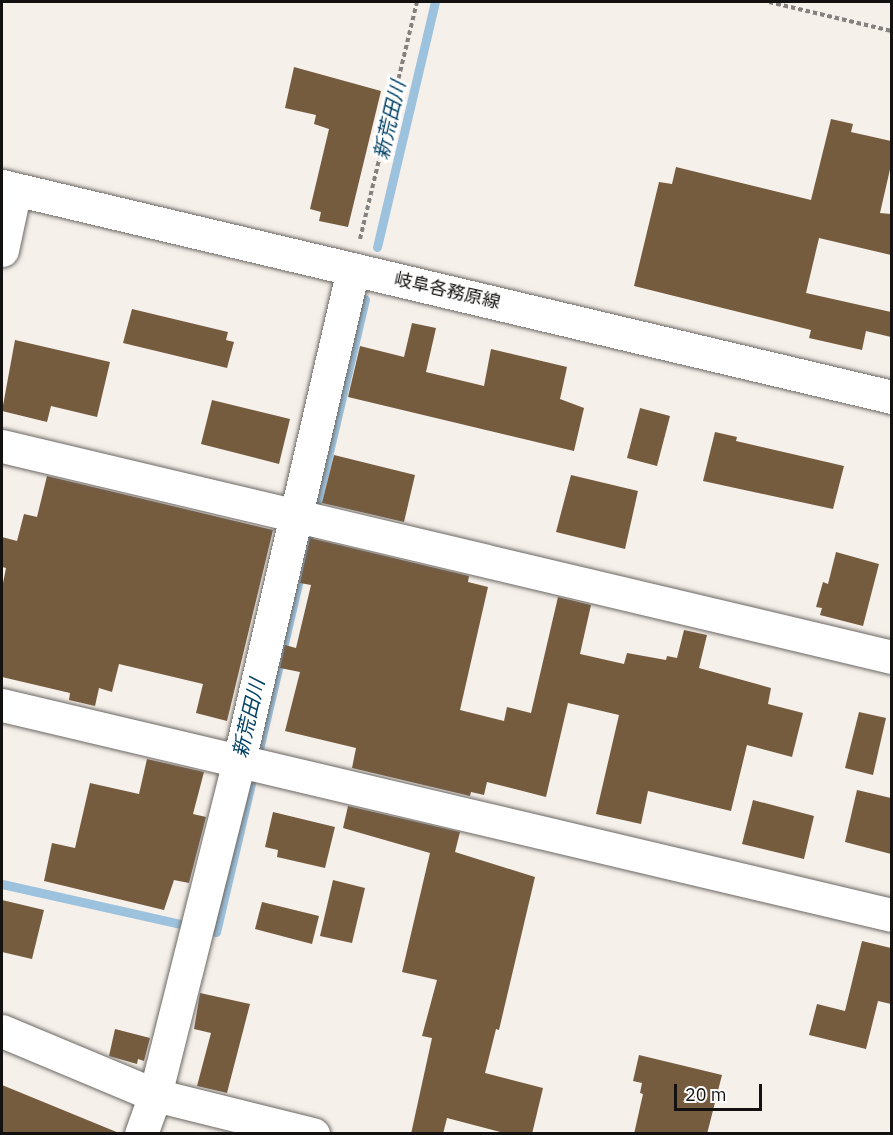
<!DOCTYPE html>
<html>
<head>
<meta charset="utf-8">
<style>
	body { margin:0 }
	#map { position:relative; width:893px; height:1135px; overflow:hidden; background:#f6f0eb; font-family:"IBM Plex Sans","Noto Sans JP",sans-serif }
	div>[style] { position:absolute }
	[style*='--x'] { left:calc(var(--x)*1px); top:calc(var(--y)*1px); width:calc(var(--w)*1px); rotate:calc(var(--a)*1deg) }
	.stream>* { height:9px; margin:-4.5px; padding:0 4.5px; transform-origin:4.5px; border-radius:4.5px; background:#9dc2dd }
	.building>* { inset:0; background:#765c3f }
	.path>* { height:4px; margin-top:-2px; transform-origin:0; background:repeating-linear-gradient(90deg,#85817e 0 4.5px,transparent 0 7.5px) }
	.roads { filter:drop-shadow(0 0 2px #6b6762) drop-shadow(0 0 2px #6b6762) }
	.minor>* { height:33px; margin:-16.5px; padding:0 16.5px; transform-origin:16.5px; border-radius:16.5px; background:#fff }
	.major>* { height:33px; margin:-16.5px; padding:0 16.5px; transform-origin:16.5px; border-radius:16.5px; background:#fff }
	span { translate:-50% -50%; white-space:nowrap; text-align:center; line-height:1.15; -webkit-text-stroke:6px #fff; paint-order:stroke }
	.street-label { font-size:18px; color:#141210 }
	.water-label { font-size:20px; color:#004165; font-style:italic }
	.frame { position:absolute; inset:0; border:3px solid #141210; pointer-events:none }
	.scale { position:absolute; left:674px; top:1084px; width:88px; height:27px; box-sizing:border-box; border:3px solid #141210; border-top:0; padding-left:8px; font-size:18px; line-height:21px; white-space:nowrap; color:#141210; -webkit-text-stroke:4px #fff; paint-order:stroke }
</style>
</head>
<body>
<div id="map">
	<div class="stream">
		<div style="--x:377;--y:247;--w:252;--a:-76.7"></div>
		<div style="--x:2;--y:884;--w:219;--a:12.6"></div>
		<div style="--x:216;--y:932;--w:650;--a:-76.75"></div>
	</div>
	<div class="building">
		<div style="clip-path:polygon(294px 67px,381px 91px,348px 227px,319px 221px,321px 212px,310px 209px,329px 129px,314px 124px,316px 115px,285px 108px)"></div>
		<div style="clip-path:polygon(831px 119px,853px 124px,851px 132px,891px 141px,891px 165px,880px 213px,891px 214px,891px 255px,819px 238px,806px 293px,891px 312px,891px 337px,866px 331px,862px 350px,809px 338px,811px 330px,634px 286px,659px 182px,672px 184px,676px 167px,811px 200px)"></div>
		<div style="clip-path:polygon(132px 309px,228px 332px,226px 340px,234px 342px,227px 368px,123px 343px)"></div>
		<div style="clip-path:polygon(412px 323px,436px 328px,426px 372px,484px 386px,491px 349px,567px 367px,560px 399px,584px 408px,574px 451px,348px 397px,360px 346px,404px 357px)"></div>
		<div style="clip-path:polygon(15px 340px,110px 362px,97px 417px,51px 406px,47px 422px,2px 411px)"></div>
		<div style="clip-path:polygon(212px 400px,290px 419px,279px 464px,201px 444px)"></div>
		<div style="clip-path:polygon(640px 408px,670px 416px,657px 466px,627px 458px)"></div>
		<div style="clip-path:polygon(715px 432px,737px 437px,736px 441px,844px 466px,833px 509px,703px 481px)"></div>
		<div style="clip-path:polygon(334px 455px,415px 475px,404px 522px,322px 503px)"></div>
		<div style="clip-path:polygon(571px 475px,638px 491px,625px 549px,556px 532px)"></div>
		<div style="clip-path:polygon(47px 476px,273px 530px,227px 721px,196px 713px,203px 684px,119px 664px,112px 692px,99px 688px,95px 706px,69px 700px,70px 693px,2px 677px,2px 588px,6px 568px,2px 567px,2px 537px,17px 541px,24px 514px,37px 517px)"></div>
		<div style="clip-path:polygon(310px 538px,469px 576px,468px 582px,488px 587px,460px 710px,504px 721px,507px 707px,531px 713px,558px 597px,591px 605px,580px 654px,624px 664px,627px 653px,666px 660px,667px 656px,677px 658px,684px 630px,707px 635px,699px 668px,771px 688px,768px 704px,803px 713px,792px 757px,747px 745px,731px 811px,648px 791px,641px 824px,596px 814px,619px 715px,568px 703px,546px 797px,487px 782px,484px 795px,471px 792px,470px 796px,352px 768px,356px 748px,285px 731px,300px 672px,280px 668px,285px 645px,296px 648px,311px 585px,300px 583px)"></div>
		<div style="clip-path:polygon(836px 552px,879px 564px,863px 626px,820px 615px,822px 608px,816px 607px,823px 582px,828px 584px)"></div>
		<div style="clip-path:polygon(859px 712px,886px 718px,873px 775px,845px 768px)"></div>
		<div style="clip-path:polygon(147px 759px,204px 772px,193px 814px,206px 817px,189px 883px,174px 880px,164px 910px,44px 881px,52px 843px,75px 848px,90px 783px,139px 794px)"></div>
		<div style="clip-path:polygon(857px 790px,891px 798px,891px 854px,845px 842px)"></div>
		<div style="clip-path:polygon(753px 800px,814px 816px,804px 859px,742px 844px)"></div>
		<div style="clip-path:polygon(348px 806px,460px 832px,455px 852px,535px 877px,499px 1030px,496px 1029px,485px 1073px,543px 1088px,532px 1134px,508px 1134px,447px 1118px,443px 1134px,411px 1134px,432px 1038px,422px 1036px,437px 980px,402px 972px,430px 853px,343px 828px)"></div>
		<div style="clip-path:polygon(273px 812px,335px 827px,325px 868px,277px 857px,278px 850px,265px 847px)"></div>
		<div style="clip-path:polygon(333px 880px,365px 888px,352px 943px,320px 936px)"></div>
		<div style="clip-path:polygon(2px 900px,44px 910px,32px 959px,2px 952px)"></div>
		<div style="clip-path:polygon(262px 902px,319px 916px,312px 944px,255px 929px)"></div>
		<div style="clip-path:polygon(862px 941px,891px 948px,891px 1004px,878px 1001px,866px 1049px,809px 1035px,817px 1004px,845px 1011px)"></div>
		<div style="clip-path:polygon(200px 993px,250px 1004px,227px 1093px,197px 1086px,211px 1033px,194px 1029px)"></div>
		<div style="clip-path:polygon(115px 1029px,150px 1038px,144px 1061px,138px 1059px,137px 1064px,109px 1056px)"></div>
		<div style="clip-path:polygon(639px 1055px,722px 1075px,707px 1134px,634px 1134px,643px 1094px,640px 1093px,642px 1083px,633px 1081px)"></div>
		<div style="clip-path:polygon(2px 1085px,119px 1133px,119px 1134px,2px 1134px)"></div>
	</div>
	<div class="path">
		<div style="--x:769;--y:2;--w:126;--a:13.3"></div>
		<div style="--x:360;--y:239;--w:244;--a:-76.5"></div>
	</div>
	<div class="roads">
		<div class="minor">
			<div style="--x:2;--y:250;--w:62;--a:-78"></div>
			<div style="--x:2;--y:446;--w:915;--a:13.34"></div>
			<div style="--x:2;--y:705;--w:914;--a:13.28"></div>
			<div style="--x:2;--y:1031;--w:166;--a:22.7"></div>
			<div style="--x:155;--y:1095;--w:163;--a:13.9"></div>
			<div style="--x:141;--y:1134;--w:41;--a:-70.3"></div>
			<div style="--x:155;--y:1095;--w:344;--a:-75.9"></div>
			<div style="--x:239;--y:761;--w:505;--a:-76.95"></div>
		</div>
		<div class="major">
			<div style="--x:2;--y:186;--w:915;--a:13.34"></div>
		</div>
	</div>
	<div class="street-label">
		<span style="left:447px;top:291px;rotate:13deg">岐阜各務原線</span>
	</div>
	<div class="water-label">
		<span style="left:389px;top:120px;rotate:-77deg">新荒田川</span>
		<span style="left:248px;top:718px;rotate:-77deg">新荒田川</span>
	</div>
	<div class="frame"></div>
	<div class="scale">20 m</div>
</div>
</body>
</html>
